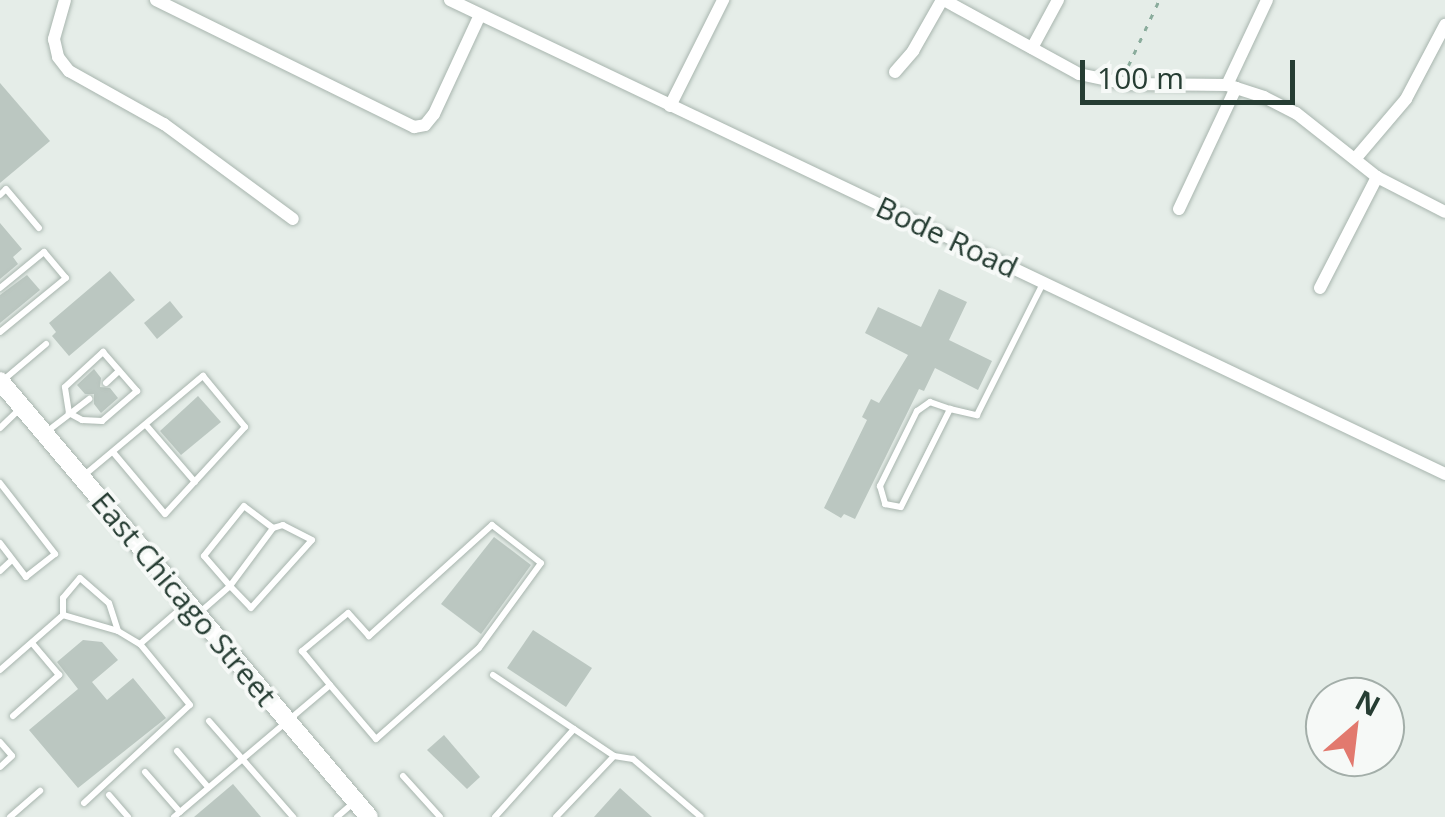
<!DOCTYPE html>
<html>
<head>
<meta charset="utf-8">
<style>
	body { margin:0 }
	#map { position:relative; width:1445px; height:817px; overflow:hidden; background:#e5ede8; font-family:"Open Sans",sans-serif }
	div>[style] { position:absolute }
	[style*='--x'] { left:calc(var(--x)*1px); top:calc(var(--y)*1px); width:calc(var(--w)*1px); rotate:calc(var(--a)*1deg) }
	.building>* { inset:0; background:#bbc7c1 }
	.path>* { height:2.5px; margin-top:-1.25px; transform-origin:0; background:repeating-linear-gradient(90deg,#8aac9c 0 5px,transparent 0 13px) }
	.roads { filter:drop-shadow(0 0 2px #a8b5ae) drop-shadow(0 0 2px #a8b5ae) }
	.service>* { height:6px; margin:-3px; padding:0 3px; transform-origin:3px; border-radius:3px; background:#fff }
	.minor>* { height:12px; margin:-6px; padding:0 6px; transform-origin:6px; border-radius:6px; background:#fff }
	.secondary>* { height:18px; margin:-9px; padding:0 9px; transform-origin:9px; border-radius:9px; background:#fff }
	span { translate:-50% -50%; white-space:nowrap; text-align:center; line-height:1.15; -webkit-text-stroke:8px #f6f9f7; paint-order:stroke }
	.street-label { font-size:30px; color:#263d33 }
	.north { position:absolute; left:1305px; top:677px; width:100px; height:100px; box-sizing:border-box; background:#f6f9f7; border:2px solid #a3aea9; border-radius:50%; rotate:28deg; font-size:28px; font-weight:700; line-height:40px; text-align:center; color:#263d33 }
	.north::after { content:''; display:block; margin:auto; width:35px; height:45px; background:#e2796e; clip-path:polygon(50% 0,100% 100%,50% 72%,0 100%) }
	.scale { position:absolute; left:1080px; top:60px; width:215px; height:45px; box-sizing:border-box; border:5px solid #263d33; border-top:0; padding-left:12px; font-size:30px; line-height:35px; white-space:nowrap; color:#263d33; -webkit-text-stroke:8px #f6f9f7; paint-order:stroke }
</style>
</head>
<body>
<div id="map">
	<div class="building">
		<div style="clip-path:polygon(0 83px,50px 141px,0 183px)"></div>
		<div style="clip-path:polygon(0 223px,22px 249px,13px 257px,18px 264px,0 279px)"></div>
		<div style="clip-path:polygon(110px 271px,135px 300px,69px 356px,52px 336px,56px 332px,49px 323px)"></div>
		<div style="clip-path:polygon(27px 275px,40px 290px,0 323px,0 295px)"></div>
		<div style="clip-path:polygon(939px 289px,967px 302px,949px 340px,992px 361px,978px 390px,935px 368px,924px 391px,919px 389px,855px 519px,844px 514px,841px 518px,824px 508px,867px 420px,862px 417px,871px 399px,879px 403px,908px 355px,865px 333px,878px 307px,921px 327px)"></div>
		<div style="clip-path:polygon(170px 301px,183px 317px,157px 339px,144px 323px)"></div>
		<div style="clip-path:polygon(94px 369px,101px 378px,100px 387px,110px 388px,118px 398px,101px 413px,94px 404px,94px 394px,85px 394px,77px 385px)"></div>
		<div style="clip-path:polygon(198px 396px,221px 422px,181px 455px,160px 431px)"></div>
		<div style="clip-path:polygon(494px 537px,531px 565px,481px 634px,441px 604px)"></div>
		<div style="clip-path:polygon(533px 630px,592px 668px,566px 707px,507px 668px)"></div>
		<div style="clip-path:polygon(83px 640px,102px 642px,118px 660px,92px 682px,107px 700px,133px 678px,166px 718px,78px 788px,29px 730px,78px 689px,57px 662px)"></div>
		<div style="clip-path:polygon(444px 735px,480px 777px,467px 789px,427px 750px)"></div>
		<div style="clip-path:polygon(233px 784px,261px 817px,194px 817px)"></div>
		<div style="clip-path:polygon(620px 788px,652px 817px,594px 817px)"></div>
	</div>
	<div class="path">
		<div style="--x:1128;--y:66;--w:73;--a:-64.8"></div>
	</div>
	<div class="roads">
		<div class="service">
			<div style="--x:0;--y:195;--w:8;--a:-45"></div>
			<div style="--x:6;--y:189;--w:51;--a:49.8"></div>
			<div style="--x:0;--y:288;--w:57;--a:-39.3"></div>
			<div style="--x:44;--y:252;--w:34;--a:50"></div>
			<div style="--x:66;--y:278;--w:85;--a:140.7"></div>
			<div style="--x:103;--y:352;--w:52;--a:48.9"></div>
			<div style="--x:137;--y:391;--w:46;--a:139.4"></div>
			<div style="--x:102;--y:421;--w:20;--a:-177"></div>
			<div style="--x:82;--y:420;--w:15;--a:-152"></div>
			<div style="--x:69;--y:413;--w:26;--a:-99"></div>
			<div style="--x:65;--y:387;--w:52;--a:-42.6"></div>
			<div style="--x:1;--y:382;--w:59;--a:-40.2"></div>
			<div style="--x:106;--y:383;--w:18;--a:-43"></div>
			<div style="--x:950;--y:409;--w:21;--a:-161"></div>
			<div style="--x:930;--y:402;--w:16;--a:145"></div>
			<div style="--x:917;--y:411;--w:84;--a:116.3"></div>
			<div style="--x:880;--y:486;--w:19;--a:74"></div>
			<div style="--x:885;--y:504;--w:16;--a:11"></div>
			<div style="--x:901;--y:507;--w:110;--a:-63.4"></div>
			<div style="--x:950;--y:409;--w:28;--a:13"></div>
			<div style="--x:977;--y:415;--w:148;--a:-63.4"></div>
			<div style="--x:146;--y:425;--w:75;--a:49.3"></div>
			<div style="--x:0;--y:428;--w:29;--a:-44"></div>
			<div style="--x:45;--y:433;--w:56;--a:-37.7"></div>
			<div style="--x:82;--y:477;--w:158;--a:-39.9"></div>
			<div style="--x:203;--y:376;--w:66;--a:50.5"></div>
			<div style="--x:245;--y:427;--w:118;--a:132.6"></div>
			<div style="--x:165;--y:514;--w:81;--a:-130"></div>
			<div style="--x:0;--y:483;--w:90;--a:52.2"></div>
			<div style="--x:55;--y:554;--w:37;--a:142"></div>
			<div style="--x:26;--y:577;--w:43;--a:-127.4"></div>
			<div style="--x:0;--y:571;--w:16;--a:-43"></div>
			<div style="--x:198;--y:614;--w:43;--a:-41.2"></div>
			<div style="--x:230;--y:586;--w:30;--a:46"></div>
			<div style="--x:251;--y:608;--w:91;--a:-48.1"></div>
			<div style="--x:312;--y:540;--w:33;--a:-153"></div>
			<div style="--x:283;--y:525;--w:10;--a:163"></div>
			<div style="--x:273;--y:528;--w:36;--a:-143"></div>
			<div style="--x:244;--y:506;--w:64;--a:128.7"></div>
			<div style="--x:204;--y:556;--w:40;--a:49"></div>
			<div style="--x:230;--y:586;--w:72;--a:-53.4"></div>
			<div style="--x:63;--y:615;--w:57;--a:16.2"></div>
			<div style="--x:118;--y:631;--w:26;--a:31"></div>
			<div style="--x:140;--y:644;--w:61;--a:-41"></div>
			<div style="--x:0;--y:670;--w:84;--a:-41.1"></div>
			<div style="--x:63;--y:615;--w:17;--a:-90"></div>
			<div style="--x:63;--y:598;--w:26;--a:-50"></div>
			<div style="--x:80;--y:578;--w:38;--a:41"></div>
			<div style="--x:109;--y:603;--w:29;--a:72"></div>
			<div style="--x:493;--y:675;--w:97;--a:33.7"></div>
			<div style="--x:13;--y:716;--w:62;--a:-41.7"></div>
			<div style="--x:59;--y:675;--w:42;--a:-130.2"></div>
			<div style="--x:209;--y:721;--w:128;--a:48.8"></div>
			<div style="--x:0;--y:742;--w:18;--a:49"></div>
			<div style="--x:12;--y:756;--w:16;--a:137"></div>
			<div style="--x:177;--y:751;--w:48;--a:49.3"></div>
			<div style="--x:614;--y:756;--w:19;--a:9"></div>
			<div style="--x:633;--y:759;--w:89;--a:40.5"></div>
			<div style="--x:145;--y:772;--w:53;--a:48.8"></div>
			<div style="--x:403;--y:776;--w:55;--a:47.9"></div>
			<div style="--x:109;--y:795;--w:29;--a:49"></div>
			<div style="--x:84;--y:803;--w:144;--a:-42.8"></div>
			<div style="--x:190;--y:705;--w:79;--a:-129.3"></div>
			<div style="--x:10;--y:817;--w:40;--a:-41"></div>
			<div style="--x:174;--y:817;--w:204;--a:-40.2"></div>
			<div style="--x:330;--y:685;--w:71;--a:49.6"></div>
			<div style="--x:376;--y:739;--w:137;--a:-41.5"></div>
			<div style="--x:479;--y:648;--w:105;--a:-53.9"></div>
			<div style="--x:541;--y:563;--w:62;--a:-142.2"></div>
			<div style="--x:492;--y:525;--w:166;--a:137.9"></div>
			<div style="--x:369;--y:636;--w:31;--a:-132"></div>
			<div style="--x:348;--y:613;--w:60;--a:140.4"></div>
			<div style="--x:302;--y:651;--w:44;--a:50.5"></div>
			<div style="--x:337;--y:817;--w:23;--a:-41"></div>
			<div style="--x:495;--y:817;--w:118;--a:-48.1"></div>
			<div style="--x:574;--y:729;--w:48;--a:34"></div>
			<div style="--x:614;--y:756;--w:84;--a:133.6"></div>
		</div>
		<div class="minor">
			<div style="--x:65;--y:0;--w:41;--a:105.8"></div>
			<div style="--x:54;--y:39;--w:18;--a:77"></div>
			<div style="--x:58;--y:57;--w:18;--a:52"></div>
			<div style="--x:69;--y:71;--w:109;--a:29.2"></div>
			<div style="--x:164;--y:124;--w:160;--a:36.4"></div>
			<div style="--x:156;--y:0;--w:288;--a:26.2"></div>
			<div style="--x:414;--y:127;--w:11;--a:-10"></div>
			<div style="--x:425;--y:125;--w:14;--a:-51"></div>
			<div style="--x:434;--y:114;--w:109;--a:-65.1"></div>
			<div style="--x:450;--y:0;--w:1102;--a:25.47"></div>
			<div style="--x:944;--y:0;--w:154;--a:28.7"></div>
			<div style="--x:1079;--y:74;--w:48;--a:12"></div>
			<div style="--x:1126;--y:84;--w:101;--a:0.6"></div>
			<div style="--x:1227;--y:85;--w:39;--a:18"></div>
			<div style="--x:1264;--y:97;--w:36;--a:27"></div>
			<div style="--x:1296;--y:113;--w:103;--a:38.3"></div>
			<div style="--x:1377;--y:177;--w:76;--a:27.2"></div>
			<div style="--x:1032;--y:48;--w:55;--a:-61.6"></div>
			<div style="--x:895;--y:72;--w:28;--a:-49"></div>
			<div style="--x:913;--y:51;--w:59;--a:-60.4"></div>
			<div style="--x:1227;--y:85;--w:94;--a:-64.8"></div>
			<div style="--x:670;--y:106;--w:119;--a:-63.4"></div>
			<div style="--x:1355;--y:159;--w:79;--a:-49.6"></div>
			<div style="--x:1406;--y:99;--w:84;--a:-62.2"></div>
			<div style="--x:1179;--y:209;--w:134;--a:-64.8"></div>
			<div style="--x:1320;--y:288;--w:125;--a:-62.8"></div>
		</div>
		<div class="secondary">
			<div style="--x:0;--y:381;--w:571;--a:49.76"></div>
		</div>
	</div>
	<div class="street-label">
		<span style="left:947px;top:237px;rotate:25deg">Bode Road</span>
		<span style="left:184px;top:599px;rotate:50deg">East Chicago Street</span>
	</div>
	<div class="north">N</div>
	<div class="scale">100 m</div>
</div>
</body>
</html>
